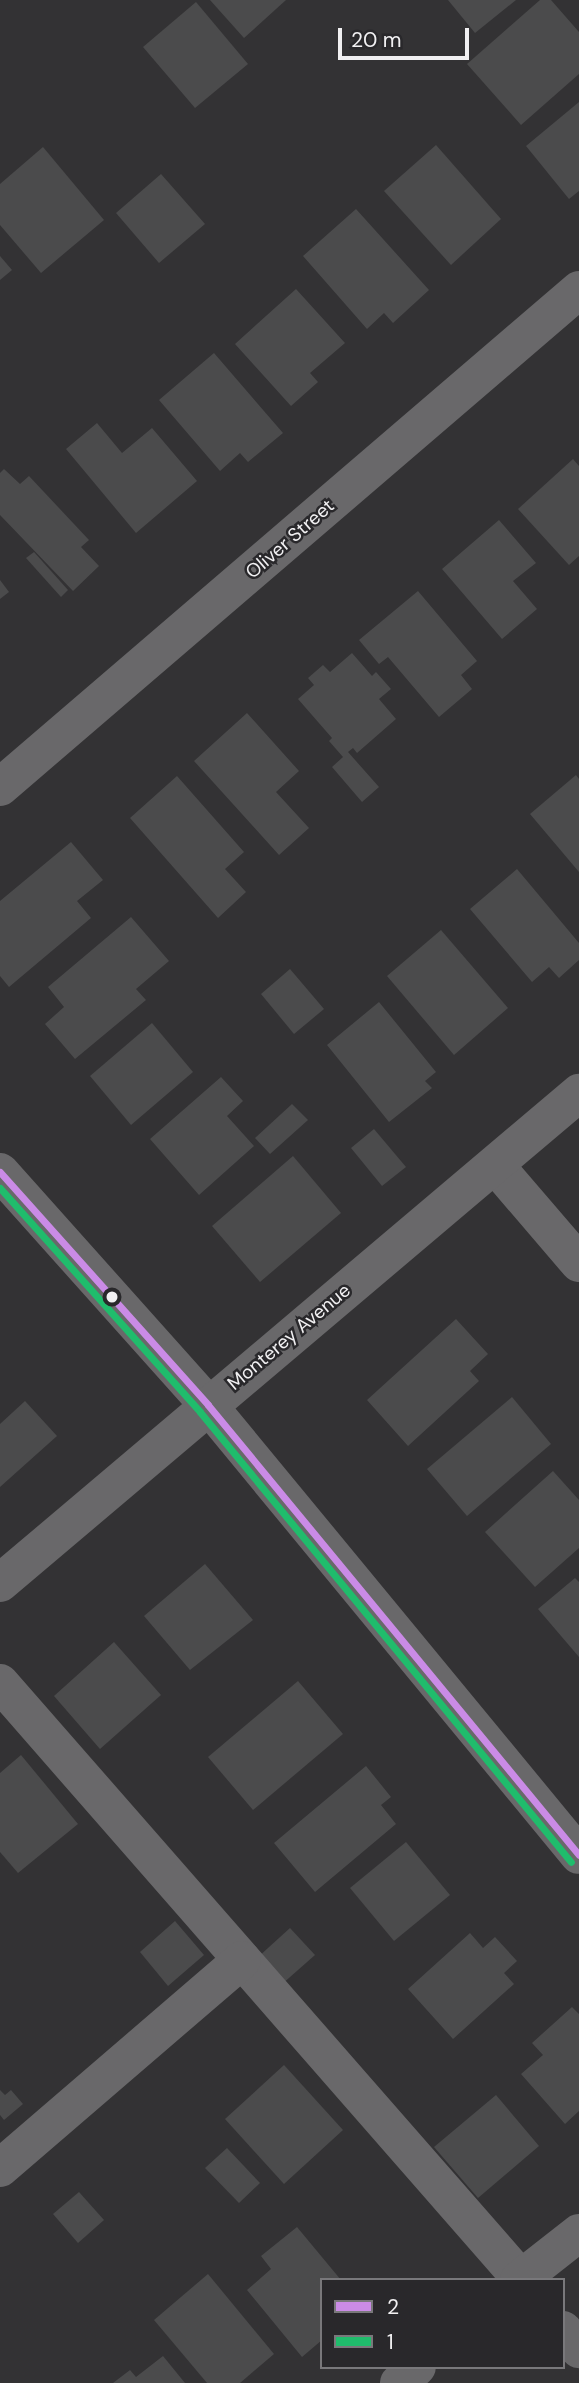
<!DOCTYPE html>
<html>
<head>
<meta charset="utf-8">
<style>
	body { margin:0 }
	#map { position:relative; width:579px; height:2383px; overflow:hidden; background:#333234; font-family:"DM Sans",sans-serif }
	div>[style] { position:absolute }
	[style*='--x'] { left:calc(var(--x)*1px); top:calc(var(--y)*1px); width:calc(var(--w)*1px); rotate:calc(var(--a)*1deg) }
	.building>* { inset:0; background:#4b4b4c }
	.minor>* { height:38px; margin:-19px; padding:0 19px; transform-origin:19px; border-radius:19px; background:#69686a }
	.bus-1>* { height:7px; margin:-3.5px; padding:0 3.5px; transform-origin:3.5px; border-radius:3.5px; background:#ca8be6 }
	.bus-2>* { height:7px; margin:-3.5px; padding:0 3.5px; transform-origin:3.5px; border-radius:3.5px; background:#20bc6c }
	.dots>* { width:19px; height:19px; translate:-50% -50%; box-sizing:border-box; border:4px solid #29282b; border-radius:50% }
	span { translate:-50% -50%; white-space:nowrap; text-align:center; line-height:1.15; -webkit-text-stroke:5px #29282b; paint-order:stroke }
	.street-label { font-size:19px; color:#f1f0f2 }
	.legend { position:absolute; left:320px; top:2278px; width:245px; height:91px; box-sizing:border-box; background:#29282b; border:2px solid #79787b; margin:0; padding:9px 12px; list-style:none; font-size:21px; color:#f1f0f2 }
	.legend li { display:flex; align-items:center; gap:14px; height:35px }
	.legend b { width:35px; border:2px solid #79787b }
	.scale { position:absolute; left:338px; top:28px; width:131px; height:32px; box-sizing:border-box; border:4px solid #f1f0f2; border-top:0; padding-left:9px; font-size:21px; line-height:24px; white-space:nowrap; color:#f1f0f2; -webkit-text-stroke:5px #29282b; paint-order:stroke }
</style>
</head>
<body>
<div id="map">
	<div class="building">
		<div style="clip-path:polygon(210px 0,286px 0,244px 38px)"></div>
		<div style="clip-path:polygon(448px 0,516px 0,475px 33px)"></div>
		<div style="clip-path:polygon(540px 0,551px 0,579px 32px,579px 74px,521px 125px,467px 64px)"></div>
		<div style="clip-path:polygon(196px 2px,248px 64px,195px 108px,143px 47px)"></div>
		<div style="clip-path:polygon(579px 102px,579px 191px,569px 199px,526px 146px)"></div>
		<div style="clip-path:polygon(436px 145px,501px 219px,451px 265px,384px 191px)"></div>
		<div style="clip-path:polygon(43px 147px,104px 220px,41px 273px,0 225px,0 184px)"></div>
		<div style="clip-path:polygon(161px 174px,205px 224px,159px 263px,116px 213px)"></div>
		<div style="clip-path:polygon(356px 209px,429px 290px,393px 323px,384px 313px,367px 329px,303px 256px)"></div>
		<div style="clip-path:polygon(0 256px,12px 270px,0 280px)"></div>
		<div style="clip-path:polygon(296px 289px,345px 343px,310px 373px,318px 382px,291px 406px,235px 344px)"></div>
		<div style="clip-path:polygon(214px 353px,283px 433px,248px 462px,240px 453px,220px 471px,159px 400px)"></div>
		<div style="clip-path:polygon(97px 423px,122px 453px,152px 428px,197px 481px,136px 533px,66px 449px)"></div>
		<div style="clip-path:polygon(573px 459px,579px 466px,579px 556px,569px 565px,518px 509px)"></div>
		<div style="clip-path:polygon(4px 469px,20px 484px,29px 476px,89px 540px,81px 547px,99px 566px,73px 591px,0 515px,0 473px)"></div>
		<div style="clip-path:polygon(499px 520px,536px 563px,513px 581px,537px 609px,502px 639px,442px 569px)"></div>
		<div style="clip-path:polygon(34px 552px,68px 590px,61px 597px,26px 558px)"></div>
		<div style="clip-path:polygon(0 580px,9px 592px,0 599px)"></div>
		<div style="clip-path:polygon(418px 591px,477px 661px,461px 675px,472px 689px,439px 717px,388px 657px,379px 664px,359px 640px)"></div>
		<div style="clip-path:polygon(352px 653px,372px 676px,376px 672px,391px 689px,379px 699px,396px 719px,357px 753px,353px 748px,348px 752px,379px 787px,362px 802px,332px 767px,343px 757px,329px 741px,332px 738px,298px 699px,314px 685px,308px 678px,323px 665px,330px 672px)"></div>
		<div style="clip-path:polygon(247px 713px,299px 771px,276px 792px,309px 828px,279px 855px,194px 761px)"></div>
		<div style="clip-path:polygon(576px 775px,579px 779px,579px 872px,530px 814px)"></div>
		<div style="clip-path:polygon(177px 776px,244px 852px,225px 869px,246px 892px,218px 918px,130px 818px)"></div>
		<div style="clip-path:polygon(71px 842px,103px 880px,77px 901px,91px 918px,9px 987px,0 976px,0 901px)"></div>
		<div style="clip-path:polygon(517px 869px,579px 943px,579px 960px,559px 978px,549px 967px,532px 982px,470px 909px)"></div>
		<div style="clip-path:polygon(131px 917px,169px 961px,136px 989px,146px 1000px,75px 1059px,45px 1024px,64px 1007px,48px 987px)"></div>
		<div style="clip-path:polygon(441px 930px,508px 1008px,454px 1055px,387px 976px)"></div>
		<div style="clip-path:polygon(290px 969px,324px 1009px,294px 1034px,261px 994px)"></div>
		<div style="clip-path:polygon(379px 1002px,436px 1072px,425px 1081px,432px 1088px,389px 1122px,327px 1045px)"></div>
		<div style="clip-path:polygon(152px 1023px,193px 1072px,131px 1125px,90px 1076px)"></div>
		<div style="clip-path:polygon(221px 1077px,243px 1101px,227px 1116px,254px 1146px,199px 1195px,150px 1139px)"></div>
		<div style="clip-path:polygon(292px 1104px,308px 1120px,270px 1154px,255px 1138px)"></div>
		<div style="clip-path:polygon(374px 1129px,406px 1167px,382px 1186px,351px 1148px)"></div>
		<div style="clip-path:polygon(293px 1156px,341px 1213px,260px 1282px,212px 1226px)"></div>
		<div style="clip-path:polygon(456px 1319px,488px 1354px,470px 1371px,479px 1381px,408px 1446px,367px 1400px)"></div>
		<div style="clip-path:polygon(512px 1397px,551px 1444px,467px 1516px,427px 1469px)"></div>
		<div style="clip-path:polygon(25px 1401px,57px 1436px,0 1487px,0 1424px)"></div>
		<div style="clip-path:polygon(553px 1471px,579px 1500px,579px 1548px,535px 1587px,485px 1532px)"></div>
		<div style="clip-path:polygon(205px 1564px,253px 1620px,190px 1670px,144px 1616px)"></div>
		<div style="clip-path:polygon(575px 1578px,579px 1582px,579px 1657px,538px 1609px)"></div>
		<div style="clip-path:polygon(114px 1642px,161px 1695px,100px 1749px,54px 1696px)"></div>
		<div style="clip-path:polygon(298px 1681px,343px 1734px,253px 1810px,208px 1757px)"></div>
		<div style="clip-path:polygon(21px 1755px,78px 1824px,18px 1873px,0 1852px,0 1773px)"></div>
		<div style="clip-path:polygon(366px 1766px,391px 1797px,381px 1805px,396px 1824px,315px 1892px,274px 1843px)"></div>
		<div style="clip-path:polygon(406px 1842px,450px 1895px,394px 1941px,350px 1888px)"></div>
		<div style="clip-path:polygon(175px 1921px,204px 1955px,168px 1986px,140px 1952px)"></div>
		<div style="clip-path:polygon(290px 1928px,315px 1955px,281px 1985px,257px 1958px)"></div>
		<div style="clip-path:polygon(470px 1933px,483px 1948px,495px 1937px,517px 1961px,504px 1973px,514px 1984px,453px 2039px,408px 1989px)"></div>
		<div style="clip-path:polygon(572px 2007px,579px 2014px,579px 2111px,565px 2124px,521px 2074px,543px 2055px,532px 2043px)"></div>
		<div style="clip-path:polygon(284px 2065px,343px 2130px,284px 2184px,225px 2119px)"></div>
		<div style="clip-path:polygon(0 2090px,5px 2095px,11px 2090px,23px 2104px,4px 2120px,0 2115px)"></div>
		<div style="clip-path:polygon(496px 2095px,539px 2146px,478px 2198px,434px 2147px)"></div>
		<div style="clip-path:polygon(227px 2148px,260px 2183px,239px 2203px,205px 2168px)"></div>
		<div style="clip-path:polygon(79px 2192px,104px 2220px,78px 2243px,53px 2214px)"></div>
		<div style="clip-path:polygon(297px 2227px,341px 2280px,322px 2280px,322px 2340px,302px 2357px,247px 2290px,271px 2269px,261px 2256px)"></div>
		<div style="clip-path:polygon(208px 2274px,274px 2354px,240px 2383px,207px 2383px,154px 2320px)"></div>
		<div style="clip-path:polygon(163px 2356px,185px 2383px,113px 2383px,130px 2370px,136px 2377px)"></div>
	</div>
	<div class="minor">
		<div style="--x:0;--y:787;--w:763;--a:-40.64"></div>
		<div style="--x:495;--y:1165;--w:129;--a:49.4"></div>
		<div style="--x:0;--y:1172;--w:312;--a:48.2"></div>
		<div style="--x:208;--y:1405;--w:583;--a:50.5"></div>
		<div style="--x:0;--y:1583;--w:759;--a:-40.24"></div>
		<div style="--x:0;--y:1683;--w:793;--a:48.83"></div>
		<div style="--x:0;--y:2168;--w:319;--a:-40.7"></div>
		<div style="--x:519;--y:2280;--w:76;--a:-38.1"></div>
		<div style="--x:563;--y:2330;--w:25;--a:50"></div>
		<div style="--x:399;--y:2383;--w:24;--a:-42"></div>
	</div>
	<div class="bus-1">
		<div style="--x:0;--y:1172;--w:312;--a:48.2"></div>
		<div style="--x:208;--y:1405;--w:583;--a:50.5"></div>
	</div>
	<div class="bus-2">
		<div style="--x:0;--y:1188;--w:300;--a:48.2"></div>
		<div style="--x:200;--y:1412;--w:583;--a:50.5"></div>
	</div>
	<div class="dots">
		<div style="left:112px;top:1297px;background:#f1f0f2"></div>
	</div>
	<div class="street-label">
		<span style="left:290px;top:539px;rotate:-41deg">Oliver Street</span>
		<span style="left:289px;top:1337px;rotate:-40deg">Monterey Avenue</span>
	</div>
	<ul class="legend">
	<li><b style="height:9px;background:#ca8be6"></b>2</li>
	<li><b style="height:9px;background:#20bc6c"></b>1</li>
	</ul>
	<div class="scale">20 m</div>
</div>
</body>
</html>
